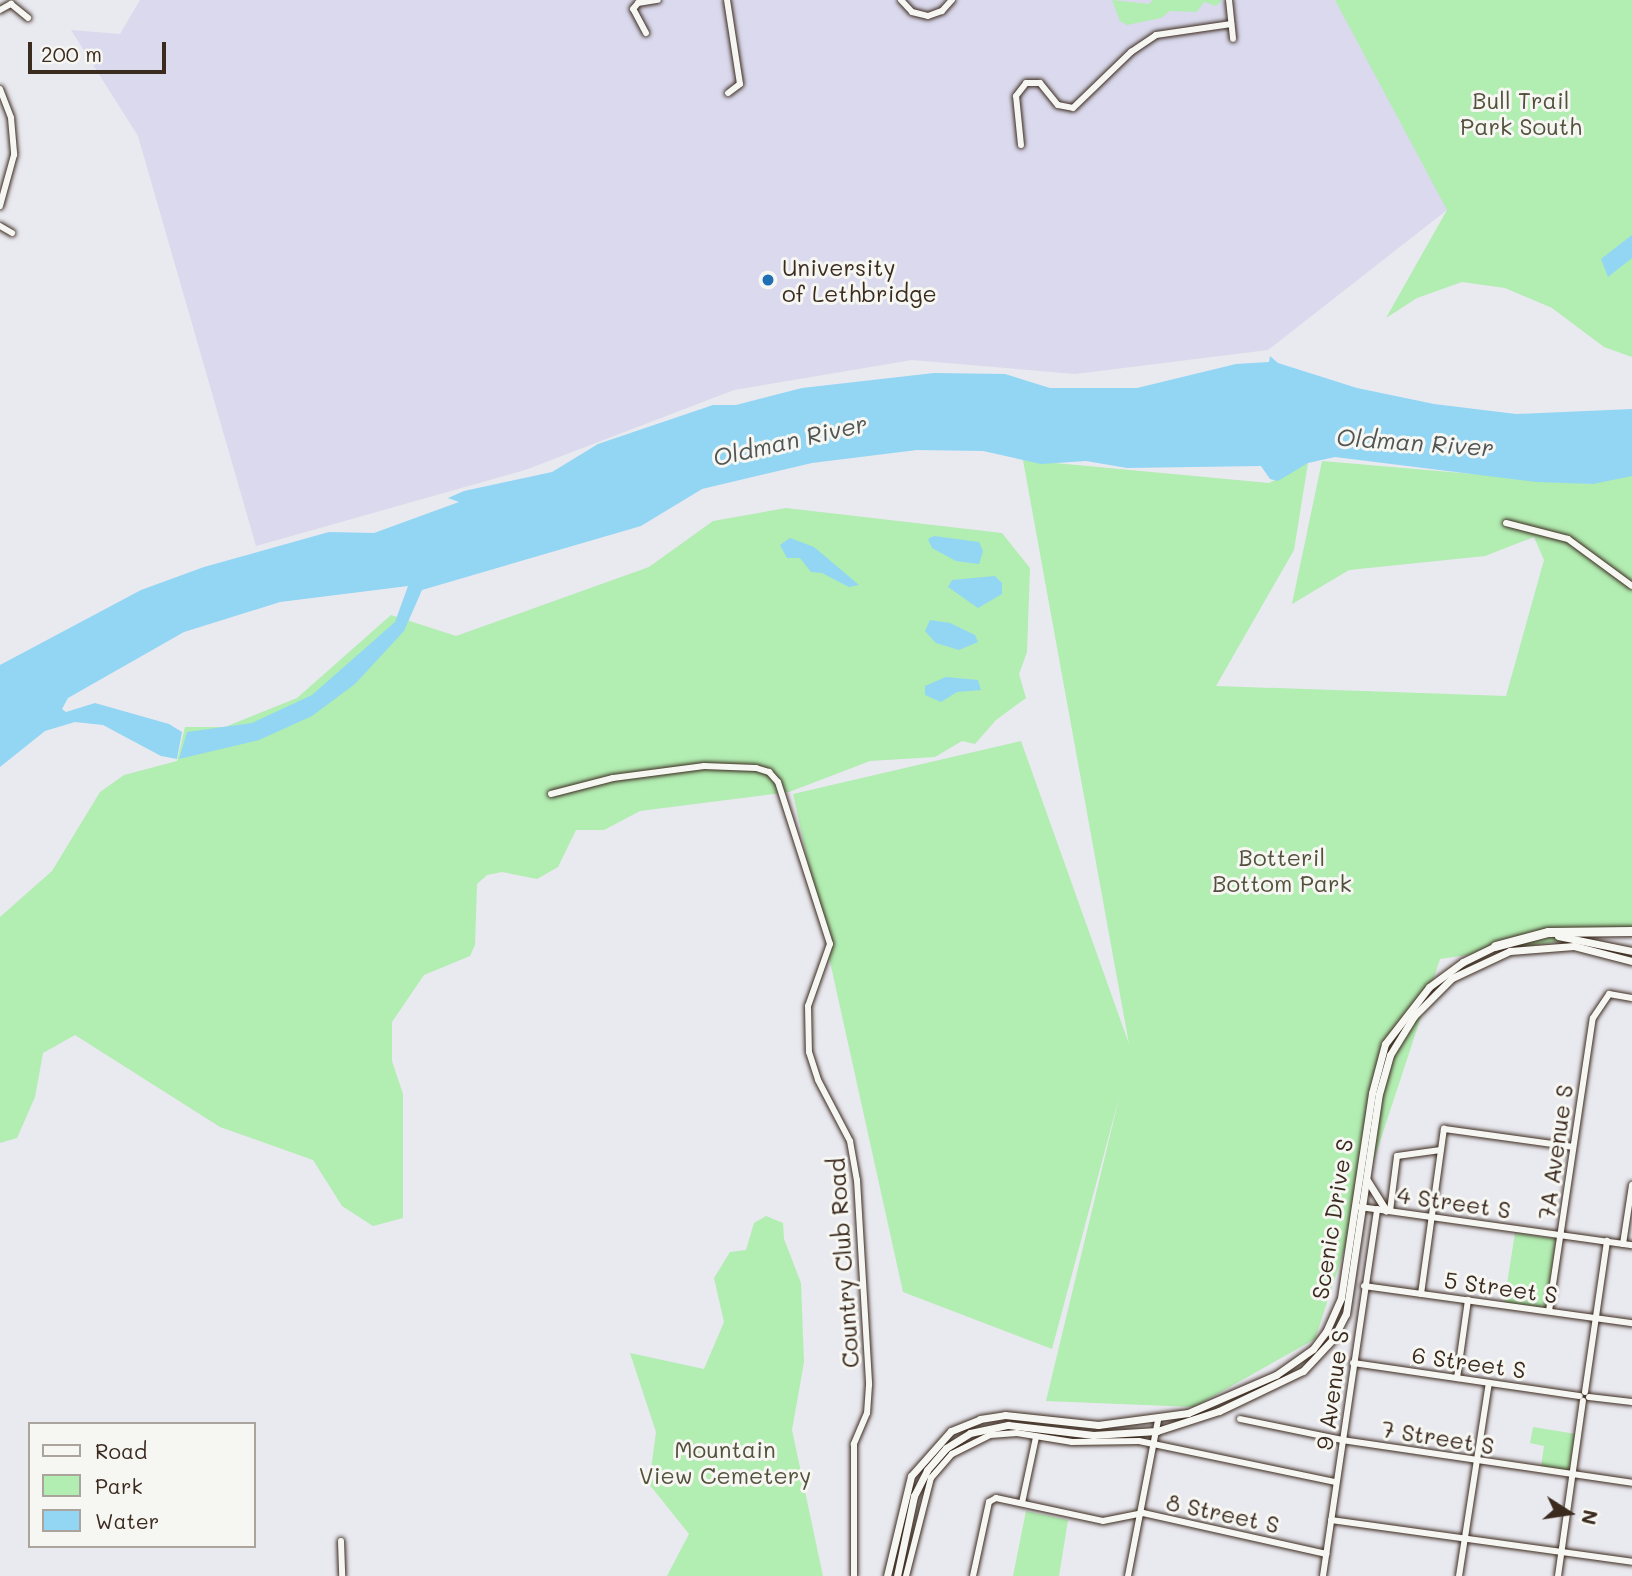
<!DOCTYPE html>
<html>
<head>
<meta charset="utf-8">
<style>
	body { margin:0 }
	#map { position:relative; width:1632px; height:1576px; overflow:hidden; background:#e9e9f0; font-family:Mali,sans-serif }
	div>[style] { position:absolute }
	[style*='--x'] { left:calc(var(--x)*1px); top:calc(var(--y)*1px); width:calc(var(--w)*1px); rotate:calc(var(--a)*1deg) }
	.built>* { inset:0; background:#dad9ed }
	.green>* { inset:0; background:#b2edb2 }
	.water>* { inset:0; background:#92d6f4 }
	.roads { filter:drop-shadow(0 0 2px #3b2a1e) drop-shadow(0 0 2px #3b2a1e) }
	.minor>* { height:6px; margin:-3px; padding:0 3px; transform-origin:3px; border-radius:3px; background:#f6f6f2 }
	.major>* { height:7px; margin:-3.5px; padding:0 3.5px; transform-origin:3.5px; border-radius:3.5px; background:#f6f6f2 }
	.highway>* { height:9px; margin:-4.5px; padding:0 4.5px; transform-origin:4.5px; border-radius:4.5px; background:#f6f6f2 }
	.dots>* { width:19px; height:19px; translate:-50% -50%; box-sizing:border-box; border:4px solid #f6f6f2; border-radius:50% }
	span { translate:-50% -50%; white-space:nowrap; text-align:center; line-height:1.15; -webkit-text-stroke:6px #f6f6f2; paint-order:stroke }
	.park-label { font-size:23px; color:#53513c }
	.poi-label { font-size:23px; color:#3b2a1e }
	.left { translate:0 -50%; text-align:left }
	.street-label { font-size:23px; color:#3b2a1e }
	.water-label { font-size:24px; color:#515554; font-style:italic }
	.legend { position:absolute; left:28px; top:1422px; width:228px; height:126px; box-sizing:border-box; background:#f6f6f2; border:2px solid #aba49d; margin:0; padding:9px 12px; list-style:none; font-size:21px; color:#3b2a1e }
	.legend li { display:flex; align-items:center; gap:14px; height:35px }
	.legend b { width:35px; border:2px solid #aba49d }
	.north { position:absolute; left:1534px; top:1478px; width:70px; height:70px; -webkit-text-stroke:5px #f6f6f2; paint-order:stroke; rotate:102deg; font-size:19px; font-weight:700; line-height:28px; text-align:center; color:#3b2a1e }
	.north::after { content:''; display:block; margin:auto; width:24px; height:32px; background:#3b2a1e; clip-path:polygon(50% 0,100% 100%,50% 72%,0 100%) }
	.scale { position:absolute; left:28px; top:42px; width:138px; height:32px; box-sizing:border-box; border:4px solid #3b2a1e; border-top:0; padding-left:9px; font-size:21px; line-height:24px; white-space:nowrap; color:#3b2a1e; -webkit-text-stroke:5px #f6f6f2; paint-order:stroke }
</style>
</head>
<body>
<div id="map">
	<div class="built">
		<div style="clip-path:polygon(140px 0,1491px 0,1447px 210px,1268px 350px,1075px 374px,912px 360px,734px 390px,525px 470px,256px 546px,138px 136px,71px 30px,120px 34px)"></div>
	</div>
	<div class="green">
		<div style="clip-path:polygon(1112px 0,1149px 4px,1153px 0,1222px 0,1216px 6px,1204px 2px,1197px 12px,1170px 11px,1161px 18px,1127px 25px,1120px 21px)"></div>
		<div style="clip-path:polygon(1335px 0,1632px 0,1632px 357px,1604px 347px,1552px 308px,1505px 288px,1462px 282px,1417px 298px,1386px 318px,1447px 210px)"></div>
		<div style="clip-path:polygon(1023px 460px,1269px 483px,1308px 463px,1294px 550px,1216px 686px,1506px 696px,1544px 560px,1534px 537px,1485px 556px,1349px 570px,1292px 604px,1322px 461px,1592px 484px,1632px 475px,1632px 931px,1440px 959px,1315px 1339px,1194px 1407px,1046px 1401px,1120px 1094px,1052px 1349px,903px 1292px,793px 794px,1021px 741px,1129px 1044px)"></div>
		<div style="clip-path:polygon(786px 508px,1002px 533px,1030px 568px,1027px 652px,1019px 674px,1026px 698px,996px 720px,975px 744px,962px 741px,935px 757px,870px 761px,789px 792px,640px 811px,604px 830px,576px 830px,558px 867px,537px 879px,502px 872px,487px 875px,477px 884px,475px 945px,470px 956px,424px 975px,392px 1022px,392px 1061px,403px 1094px,403px 1218px,373px 1226px,342px 1206px,313px 1160px,220px 1127px,75px 1035px,43px 1053px,35px 1097px,17px 1138px,0 1143px,0 917px,52px 871px,100px 792px,124px 775px,177px 761px,185px 727px,225px 727px,297px 698px,391px 615px,456px 636px,649px 567px,713px 521px)"></div>
		<div style="clip-path:polygon(766px 1216px,783px 1223px,784px 1239px,801px 1283px,804px 1362px,792px 1430px,823px 1576px,667px 1576px,689px 1534px,649px 1484px,656px 1432px,630px 1353px,704px 1369px,724px 1322px,714px 1278px,730px 1252px,746px 1250px,754px 1223px)"></div>
		<div style="clip-path:polygon(1515px 1233px,1556px 1239px,1546px 1308px,1504px 1303px)"></div>
		<div style="clip-path:polygon(1533px 1427px,1576px 1434px,1569px 1472px,1541px 1467px,1544px 1446px,1530px 1443px)"></div>
		<div style="clip-path:polygon(1026px 1511px,1068px 1520px,1059px 1576px,1013px 1576px)"></div>
	</div>
	<div class="water">
		<div style="clip-path:polygon(1632px 235px,1632px 258px,1608px 277px,1601px 259px)"></div>
		<div style="clip-path:polygon(1270px 356px,1278px 363px,1357px 388px,1434px 404px,1516px 414px,1632px 409px,1632px 476px,1593px 484px,1537px 482px,1335px 457px,1308px 463px,1278px 481px,1270px 479px,1261px 466px,1127px 468px,1086px 461px,1041px 464px,983px 451px,917px 450px,812px 463px,702px 489px,641px 526px,422px 590px,404px 631px,355px 684px,312px 716px,259px 740px,179px 759px,187px 732px,252px 723px,312px 695px,395px 622px,408px 586px,280px 602px,184px 632px,68px 698px,62px 709px,66px 712px,95px 703px,169px 724px,182px 732px,177px 759px,161px 756px,103px 725px,75px 722px,45px 731px,0 767px,0 665px,141px 590px,204px 567px,329px 532px,374px 533px,459px 502px,448px 498px,464px 491px,552px 472px,598px 444px,713px 405px,736px 405px,802px 388px,934px 373px,1005px 374px,1050px 388px,1137px 388px,1236px 364px,1269px 362px)"></div>
		<div style="clip-path:polygon(934px 536px,979px 542px,983px 551px,979px 564px,956px 561px,932px 548px,928px 539px)"></div>
		<div style="clip-path:polygon(790px 538px,814px 547px,859px 585px,849px 587px,822px 573px,811px 572px,800px 558px,787px 558px,780px 545px)"></div>
		<div style="clip-path:polygon(995px 576px,1002px 583px,1002px 594px,978px 608px,948px 587px,952px 580px)"></div>
		<div style="clip-path:polygon(930px 620px,950px 623px,975px 635px,978px 642px,959px 650px,936px 643px,925px 631px)"></div>
		<div style="clip-path:polygon(946px 677px,978px 680px,981px 690px,957px 692px,941px 702px,925px 695px,925px 686px)"></div>
	</div>
	<div class="roads">
		<div class="minor">
			<div style="--x:727;--y:0;--w:85;--a:81.2"></div>
			<div style="--x:740;--y:84;--w:15;--a:143"></div>
			<div style="--x:901;--y:0;--w:16;--a:47"></div>
			<div style="--x:912;--y:12;--w:16;--a:14"></div>
			<div style="--x:928;--y:16;--w:15;--a:-20"></div>
			<div style="--x:942;--y:11;--w:15;--a:-48"></div>
			<div style="--x:1229;--y:0;--w:39;--a:84"></div>
			<div style="--x:0;--y:10;--w:13;--a:-29"></div>
			<div style="--x:11;--y:4;--w:22;--a:39"></div>
			<div style="--x:646;--y:33;--w:27;--a:-118"></div>
			<div style="--x:633;--y:9;--w:8;--a:-50"></div>
			<div style="--x:638;--y:3;--w:20;--a:-9"></div>
			<div style="--x:0;--y:89;--w:31;--a:69"></div>
			<div style="--x:11;--y:118;--w:37;--a:85"></div>
			<div style="--x:14;--y:155;--w:53;--a:105.4"></div>
			<div style="--x:1021;--y:145;--w:49;--a:-95.8"></div>
			<div style="--x:1016;--y:96;--w:16;--a:-52"></div>
			<div style="--x:1026;--y:83;--w:14;--a:0"></div>
			<div style="--x:1040;--y:83;--w:28;--a:51"></div>
			<div style="--x:1058;--y:105;--w:15;--a:11"></div>
			<div style="--x:1073;--y:108;--w:81;--a:-44"></div>
			<div style="--x:1131;--y:52;--w:30;--a:-34"></div>
			<div style="--x:1156;--y:35;--w:76;--a:-8.3"></div>
			<div style="--x:0;--y:226;--w:14;--a:30"></div>
			<div style="--x:1506;--y:523;--w:64;--a:14.5"></div>
			<div style="--x:1568;--y:539;--w:79;--a:36.3"></div>
			<div style="--x:551;--y:794;--w:64;--a:-14.5"></div>
			<div style="--x:613;--y:778;--w:92;--a:-7.5"></div>
			<div style="--x:704;--y:766;--w:52;--a:2.2"></div>
			<div style="--x:756;--y:768;--w:14;--a:17"></div>
			<div style="--x:769;--y:772;--w:13;--a:48"></div>
			<div style="--x:778;--y:782;--w:170;--a:72.2"></div>
			<div style="--x:830;--y:944;--w:66;--a:109.5"></div>
			<div style="--x:808;--y:1006;--w:46;--a:88.8"></div>
			<div style="--x:809;--y:1052;--w:29;--a:72"></div>
			<div style="--x:818;--y:1080;--w:69;--a:62.3"></div>
			<div style="--x:850;--y:1141;--w:40;--a:80"></div>
			<div style="--x:857;--y:1180;--w:205;--a:86.6"></div>
			<div style="--x:869;--y:1385;--w:28;--a:94"></div>
			<div style="--x:867;--y:1413;--w:34;--a:113"></div>
			<div style="--x:854;--y:1444;--w:132;--a:90"></div>
			<div style="--x:1360;--y:1207;--w:275;--a:8"></div>
			<div style="--x:1390;--y:1211;--w:55;--a:-82.7"></div>
			<div style="--x:1397;--y:1156;--w:44;--a:-7.8"></div>
			<div style="--x:1623;--y:1244;--w:60;--a:-81.3"></div>
			<div style="--x:1364;--y:1286;--w:271;--a:7.9"></div>
			<div style="--x:1421;--y:1294;--w:167;--a:-82.1"></div>
			<div style="--x:1444;--y:1129;--w:130;--a:7.9"></div>
			<div style="--x:1549;--y:1311;--w:296;--a:-81.5"></div>
			<div style="--x:1593;--y:1018;--w:29;--a:-56"></div>
			<div style="--x:1609;--y:994;--w:23;--a:10"></div>
			<div style="--x:1353;--y:1363;--w:229;--a:8.3"></div>
			<div style="--x:1457;--y:1378;--w:79;--a:-82"></div>
			<div style="--x:1585;--y:1392;--w:153;--a:-81.7"></div>
			<div style="--x:1589;--y:1397;--w:43;--a:6.6"></div>
			<div style="--x:1240;--y:1419;--w:104;--a:11.6"></div>
			<div style="--x:1342;--y:1440;--w:293;--a:8.4"></div>
			<div style="--x:1022;--y:1503;--w:67;--a:-78"></div>
			<div style="--x:1331;--y:1520;--w:304;--a:7.9"></div>
			<div style="--x:341;--y:1541;--w:35;--a:88"></div>
			<div style="--x:906;--y:1576;--w:101;--a:-75.7"></div>
			<div style="--x:931;--y:1478;--w:32;--a:-49"></div>
			<div style="--x:952;--y:1454;--w:42;--a:-26.6"></div>
			<div style="--x:990;--y:1435;--w:27;--a:-4"></div>
			<div style="--x:1017;--y:1433;--w:56;--a:9.3"></div>
			<div style="--x:1072;--y:1442;--w:67;--a:-0.9"></div>
			<div style="--x:1139;--y:1441;--w:201;--a:11.8"></div>
			<div style="--x:973;--y:1576;--w:76;--a:-77.8"></div>
			<div style="--x:989;--y:1502;--w:8;--a:-30"></div>
			<div style="--x:996;--y:1498;--w:109;--a:12.1"></div>
			<div style="--x:1103;--y:1521;--w:41;--a:-11.3"></div>
			<div style="--x:1143;--y:1513;--w:188;--a:12.6"></div>
			<div style="--x:1128;--y:1576;--w:159;--a:-79.1"></div>
			<div style="--x:1323;--y:1576;--w:371;--a:-81.6"></div>
			<div style="--x:1459;--y:1576;--w:195;--a:-81.2"></div>
			<div style="--x:1558;--y:1576;--w:177;--a:-81.9"></div>
		</div>
		<div class="major">
			<div style="--x:1558;--y:936;--w:76;--a:11.5"></div>
			<div style="--x:1367;--y:1180;--w:36;--a:58"></div>
			<div style="--x:887;--y:1576;--w:103;--a:-76.5"></div>
			<div style="--x:911;--y:1476;--w:60;--a:-48.4"></div>
			<div style="--x:951;--y:1431;--w:31;--a:-22"></div>
			<div style="--x:980;--y:1419;--w:25;--a:-9"></div>
			<div style="--x:1005;--y:1415;--w:94;--a:6.1"></div>
			<div style="--x:1098;--y:1425;--w:91;--a:-7.6"></div>
			<div style="--x:1188;--y:1413;--w:96;--a:-23.4"></div>
			<div style="--x:1276;--y:1375;--w:45;--a:-35.1"></div>
			<div style="--x:1313;--y:1349;--w:21;--a:-53"></div>
			<div style="--x:1326;--y:1332;--w:37;--a:-66"></div>
			<div style="--x:1341;--y:1298;--w:207;--a:-81.4"></div>
			<div style="--x:1372;--y:1093;--w:51;--a:-75.1"></div>
			<div style="--x:1385;--y:1044;--w:72;--a:-52.3"></div>
			<div style="--x:1429;--y:987;--w:42;--a:-36.3"></div>
			<div style="--x:1463;--y:962;--w:39;--a:-26"></div>
			<div style="--x:897;--y:1576;--w:82;--a:-78"></div>
			<div style="--x:914;--y:1496;--w:29;--a:-63"></div>
			<div style="--x:927;--y:1470;--w:29;--a:-49"></div>
			<div style="--x:946;--y:1448;--w:28;--a:-32"></div>
			<div style="--x:970;--y:1433;--w:39;--a:-12"></div>
			<div style="--x:1008;--y:1425;--w:86;--a:6.7"></div>
			<div style="--x:1093;--y:1435;--w:64;--a:-3.6"></div>
			<div style="--x:1157;--y:1431;--w:65;--a:-17.9"></div>
			<div style="--x:1219;--y:1411;--w:93;--a:-25.5"></div>
			<div style="--x:1303;--y:1371;--w:44;--a:-46.8"></div>
			<div style="--x:1333;--y:1339;--w:28;--a:-63"></div>
			<div style="--x:1346;--y:1314;--w:222;--a:-81.5"></div>
			<div style="--x:1379;--y:1094;--w:41;--a:-74.2"></div>
			<div style="--x:1390;--y:1055;--w:46;--a:-58.4"></div>
			<div style="--x:1414;--y:1016;--w:54;--a:-45"></div>
			<div style="--x:1452;--y:978;--w:64;--a:-25"></div>
			<div style="--x:1510;--y:951;--w:64;--a:-4.5"></div>
			<div style="--x:1574;--y:946;--w:60;--a:14.5"></div>
		</div>
		<div class="highway">
			<div style="--x:1495;--y:946;--w:55;--a:-14.8"></div>
			<div style="--x:1548;--y:932;--w:84;--a:-0.7"></div>
		</div>
	</div>
	<div class="dots">
		<div style="left:768px;top:280px;background:#1f6fb2"></div>
	</div>
	<div class="park-label">
		<span style="left:1521px;top:113px">Bull Trail<br>Park South</span>
		<span style="left:1282px;top:870px">Botteril<br>Bottom Park</span>
		<span style="left:725px;top:1462px">Mountain<br>View Cemetery</span>
	</div>
	<div class="poi-label">
		<span class="left" style="left:782px;top:280px">University<br>of Lethbridge</span>
	</div>
	<div class="street-label">
		<span style="left:1555px;top:1152px;rotate:-82deg">7A Avenue S</span>
		<span style="left:1454px;top:1202px;rotate:8deg">4 Street S</span>
		<span style="left:1332px;top:1219px;rotate:-81deg">Scenic Drive S</span>
		<span style="left:843px;top:1263px;rotate:-94deg">Country Club Road</span>
		<span style="left:1501px;top:1287px;rotate:8deg">5 Street S</span>
		<span style="left:1469px;top:1362px;rotate:8deg">6 Street S</span>
		<span style="left:1332px;top:1390px;rotate:-82deg">9 Avenue S</span>
		<span style="left:1438px;top:1437px;rotate:9deg">7 Street S</span>
		<span style="left:1223px;top:1513px;rotate:12deg">8 Street S</span>
	</div>
	<div class="water-label">
		<span style="left:790px;top:440px;rotate:-13deg">Oldman River</span>
		<span style="left:1415px;top:442px;rotate:4deg">Oldman River</span>
	</div>
	<ul class="legend">
	<li><b style="height:9px;background:#f6f6f2"></b>Road</li>
	<li><b style="height:19px;background:#b2edb2"></b>Park</li>
	<li><b style="height:19px;background:#92d6f4"></b>Water</li>
	</ul>
	<div class="north">N</div>
	<div class="scale">200 m</div>
</div>
</body>
</html>
